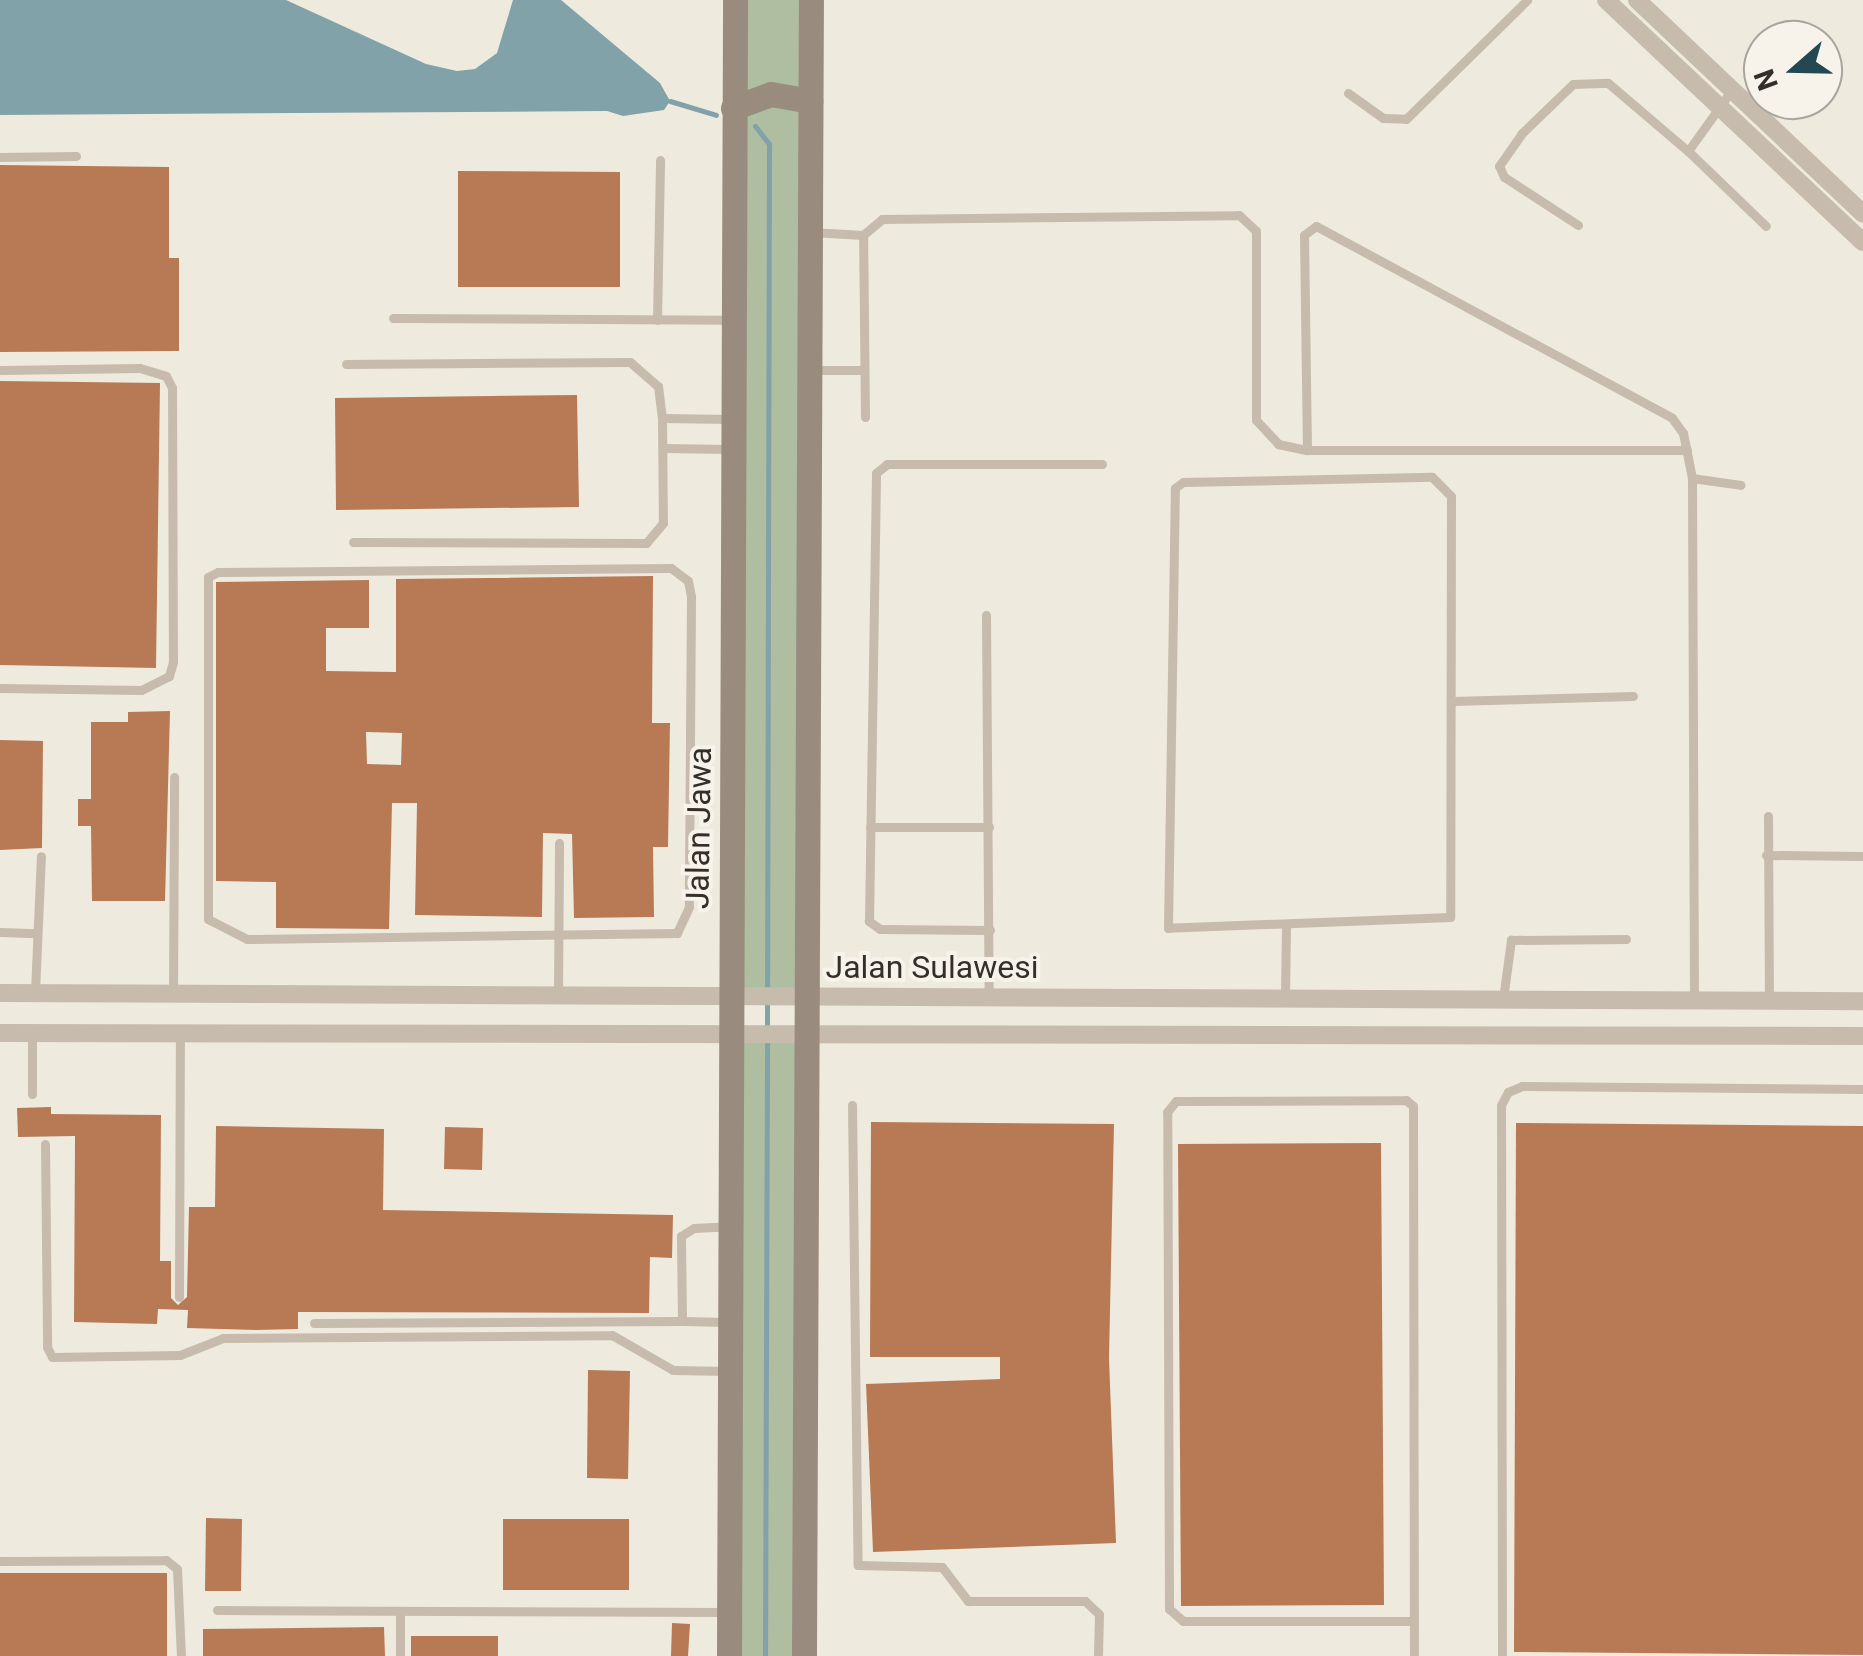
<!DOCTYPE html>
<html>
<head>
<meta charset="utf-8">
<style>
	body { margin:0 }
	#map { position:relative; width:1863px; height:1656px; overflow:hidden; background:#efeade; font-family:Roboto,sans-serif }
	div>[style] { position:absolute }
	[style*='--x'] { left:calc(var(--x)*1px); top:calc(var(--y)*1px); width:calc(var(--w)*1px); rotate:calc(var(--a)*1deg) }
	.green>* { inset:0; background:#afbda0 }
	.water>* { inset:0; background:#81a2a9 }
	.stream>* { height:5px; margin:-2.5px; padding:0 2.5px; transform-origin:2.5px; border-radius:2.5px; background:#81a2a9 }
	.building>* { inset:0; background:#b77a55 }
	.lane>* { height:9px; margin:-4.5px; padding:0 4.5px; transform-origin:4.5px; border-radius:4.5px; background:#c6bbac }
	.street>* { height:18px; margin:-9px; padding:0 9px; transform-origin:9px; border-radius:9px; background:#c6bbac }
	.secondary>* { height:25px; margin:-12.5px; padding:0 12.5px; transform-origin:12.5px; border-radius:12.5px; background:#998b7d }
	span { translate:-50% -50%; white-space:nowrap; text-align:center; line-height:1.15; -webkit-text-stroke:8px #f7f3ea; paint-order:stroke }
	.street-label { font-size:32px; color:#352f2a }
	.north { position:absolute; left:1743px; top:20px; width:100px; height:100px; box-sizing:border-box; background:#f7f3ea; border:2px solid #a9a59d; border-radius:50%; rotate:250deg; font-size:28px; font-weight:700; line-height:40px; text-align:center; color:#352f2a }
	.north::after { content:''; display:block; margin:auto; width:35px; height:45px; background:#244851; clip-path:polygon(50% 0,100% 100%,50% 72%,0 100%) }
</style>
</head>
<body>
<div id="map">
	<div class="green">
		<div style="clip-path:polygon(737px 0,811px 0,806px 997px,730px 996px)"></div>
		<div style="clip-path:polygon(730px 1034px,805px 1034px,804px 1656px,729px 1656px)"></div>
	</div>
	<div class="water">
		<div style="clip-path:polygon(0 0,286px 0,426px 64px,457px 71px,475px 69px,497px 53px,513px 0,561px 0,660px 83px,670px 101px,664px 110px,623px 116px,607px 111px,0 115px)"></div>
	</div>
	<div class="stream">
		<div style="--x:670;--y:101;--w:48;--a:16.9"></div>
		<div style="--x:755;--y:126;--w:23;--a:52"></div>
		<div style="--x:769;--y:144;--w:884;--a:90.13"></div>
		<div style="--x:765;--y:1656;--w:617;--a:-89.81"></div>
	</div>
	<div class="building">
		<div style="clip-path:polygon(0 165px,169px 167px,169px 258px,179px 258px,179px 351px,0 352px)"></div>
		<div style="clip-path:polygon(458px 171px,620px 172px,620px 287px,458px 287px)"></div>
		<div style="clip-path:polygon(0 381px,160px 383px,156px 668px,0 665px)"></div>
		<div style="clip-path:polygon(577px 395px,579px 507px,336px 510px,335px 398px)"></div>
		<div style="clip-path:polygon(evenodd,653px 576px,652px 723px,670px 723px,668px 847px,653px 847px,654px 917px,574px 918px,572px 834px,543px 833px,542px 917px,415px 915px,417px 803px,392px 803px,389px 929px,276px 928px,276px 882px,216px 881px,216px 582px,369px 580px,369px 628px,326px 628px,326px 671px,396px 672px,396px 579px,653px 576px,366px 732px,402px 733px,401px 765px,367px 764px,366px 732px)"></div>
		<div style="clip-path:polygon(170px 711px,165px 901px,92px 901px,91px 826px,78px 826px,78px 799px,91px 799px,91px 722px,128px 722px,128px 712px)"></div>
		<div style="clip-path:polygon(0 740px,43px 741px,42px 848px,0 850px)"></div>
		<div style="clip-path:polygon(51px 1107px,51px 1114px,161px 1115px,160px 1261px,171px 1261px,171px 1298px,178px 1305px,187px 1297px,189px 1207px,215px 1207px,216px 1126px,384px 1129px,383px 1210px,673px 1215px,672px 1258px,650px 1257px,649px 1313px,298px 1312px,298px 1329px,256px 1330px,187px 1328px,188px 1310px,158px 1309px,157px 1324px,74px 1322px,75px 1136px,18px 1137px,17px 1108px)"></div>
		<div style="clip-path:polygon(871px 1122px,1114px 1124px,1109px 1358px,1116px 1543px,873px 1552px,866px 1384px,1000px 1379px,1000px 1357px,870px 1357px)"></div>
		<div style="clip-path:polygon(1516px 1123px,1863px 1126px,1863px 1655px,1514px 1652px)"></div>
		<div style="clip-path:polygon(445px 1127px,483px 1128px,482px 1170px,444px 1169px)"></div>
		<div style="clip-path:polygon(1381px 1143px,1384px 1605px,1181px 1606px,1178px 1144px)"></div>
		<div style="clip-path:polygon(588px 1370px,630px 1371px,628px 1479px,587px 1478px)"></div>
		<div style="clip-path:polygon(206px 1518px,242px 1519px,241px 1591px,205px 1591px)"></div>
		<div style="clip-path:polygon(503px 1519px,629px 1519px,629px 1590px,503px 1590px)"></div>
		<div style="clip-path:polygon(0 1573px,167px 1573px,167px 1656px,0 1656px)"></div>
		<div style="clip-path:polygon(672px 1623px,690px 1624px,688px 1656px,671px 1656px)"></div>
		<div style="clip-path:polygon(384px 1627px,385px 1656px,203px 1656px,203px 1629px)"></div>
		<div style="clip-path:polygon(411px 1636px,498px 1636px,498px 1656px,411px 1656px)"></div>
	</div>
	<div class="lane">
		<div style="--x:1348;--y:93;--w:43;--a:35.5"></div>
		<div style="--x:1383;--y:118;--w:23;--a:2"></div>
		<div style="--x:1406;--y:119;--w:170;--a:-44.5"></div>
		<div style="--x:1688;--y:151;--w:108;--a:43.9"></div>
		<div style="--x:0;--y:157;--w:76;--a:-0.8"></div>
		<div style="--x:1578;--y:225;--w:88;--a:-147"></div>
		<div style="--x:1504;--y:177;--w:12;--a:-114"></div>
		<div style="--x:1499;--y:166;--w:39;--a:-55"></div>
		<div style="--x:1521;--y:134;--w:72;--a:-43.9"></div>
		<div style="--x:1573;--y:84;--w:35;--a:-2"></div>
		<div style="--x:1608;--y:83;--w:105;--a:40.4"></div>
		<div style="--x:1688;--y:151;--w:74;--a:-54.4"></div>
		<div style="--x:811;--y:232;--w:52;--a:3.3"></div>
		<div style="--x:393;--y:318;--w:337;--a:0.3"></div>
		<div style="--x:657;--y:320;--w:160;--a:-88.9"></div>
		<div style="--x:346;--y:364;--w:284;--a:-0.4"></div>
		<div style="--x:630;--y:362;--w:37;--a:41"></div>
		<div style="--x:658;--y:386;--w:32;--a:83"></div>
		<div style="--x:662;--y:418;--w:105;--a:89.5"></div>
		<div style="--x:663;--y:523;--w:26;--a:130"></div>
		<div style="--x:646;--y:543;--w:293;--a:-179.8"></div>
		<div style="--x:0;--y:370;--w:140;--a:-0.8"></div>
		<div style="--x:140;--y:368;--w:27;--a:17"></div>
		<div style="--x:166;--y:376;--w:13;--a:63"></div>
		<div style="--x:172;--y:388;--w:274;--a:89.8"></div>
		<div style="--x:173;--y:662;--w:15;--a:106"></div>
		<div style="--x:169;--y:676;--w:31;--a:153"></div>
		<div style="--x:141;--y:690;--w:141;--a:-179.2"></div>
		<div style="--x:811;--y:370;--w:52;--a:0"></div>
		<div style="--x:865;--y:417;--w:182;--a:-90.6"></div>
		<div style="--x:863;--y:235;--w:25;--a:-40"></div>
		<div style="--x:882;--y:219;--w:357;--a:-0.6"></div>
		<div style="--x:1239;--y:215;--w:23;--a:43"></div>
		<div style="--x:1256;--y:231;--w:189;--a:90"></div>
		<div style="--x:1256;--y:420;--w:33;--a:47"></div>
		<div style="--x:1278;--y:444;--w:30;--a:12"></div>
		<div style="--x:1307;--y:450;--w:380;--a:0"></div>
		<div style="--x:662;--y:418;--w:68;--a:0.8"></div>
		<div style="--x:663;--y:448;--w:66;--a:0.9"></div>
		<div style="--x:1307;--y:450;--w:215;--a:-90.8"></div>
		<div style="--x:1304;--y:235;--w:15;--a:-37"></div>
		<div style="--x:1316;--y:226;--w:404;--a:28.3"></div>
		<div style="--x:1672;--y:418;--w:19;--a:54"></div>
		<div style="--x:1683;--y:433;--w:46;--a:78.7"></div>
		<div style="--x:1432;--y:477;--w:27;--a:45"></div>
		<div style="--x:1451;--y:496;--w:421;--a:90.1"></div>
		<div style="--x:1450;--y:917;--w:282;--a:177.8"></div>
		<div style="--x:1168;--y:928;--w:440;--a:-89.1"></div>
		<div style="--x:1175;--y:488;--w:10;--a:-37"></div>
		<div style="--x:1183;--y:482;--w:249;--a:-1.2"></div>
		<div style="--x:671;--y:568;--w:21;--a:37"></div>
		<div style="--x:688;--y:581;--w:16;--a:79"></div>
		<div style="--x:691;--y:597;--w:310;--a:90.4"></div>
		<div style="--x:689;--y:907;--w:29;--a:115"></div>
		<div style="--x:677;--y:933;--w:430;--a:179.2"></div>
		<div style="--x:247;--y:939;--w:44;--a:-152.9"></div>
		<div style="--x:208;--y:919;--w:342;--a:-90"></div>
		<div style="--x:208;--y:577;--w:11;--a:-27"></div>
		<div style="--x:218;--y:572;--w:453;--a:-0.5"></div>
		<div style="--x:986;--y:615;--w:382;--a:89.6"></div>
		<div style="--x:1452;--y:701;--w:181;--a:-1.6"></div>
		<div style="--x:1768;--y:816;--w:184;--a:89.7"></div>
		<div style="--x:870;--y:827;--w:119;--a:0"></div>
		<div style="--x:1766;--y:855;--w:97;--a:0.6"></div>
		<div style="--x:990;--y:930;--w:110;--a:-179.5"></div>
		<div style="--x:880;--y:929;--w:14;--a:-144"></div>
		<div style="--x:869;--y:921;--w:448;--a:-89.1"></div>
		<div style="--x:876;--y:473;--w:14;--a:-39"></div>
		<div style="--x:887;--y:464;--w:215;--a:0"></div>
		<div style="--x:0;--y:932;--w:36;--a:2"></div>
		<div style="--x:35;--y:992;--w:136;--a:-87.5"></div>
		<div style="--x:173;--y:994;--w:217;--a:-89.7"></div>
		<div style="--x:558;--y:995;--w:152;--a:-89.6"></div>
		<div style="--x:1285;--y:997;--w:72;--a:-89.2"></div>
		<div style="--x:1503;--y:999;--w:60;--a:-82.3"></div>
		<div style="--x:1511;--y:940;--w:115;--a:-0.5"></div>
		<div style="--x:1694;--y:1000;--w:522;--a:-90.22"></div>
		<div style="--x:1692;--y:478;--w:49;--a:8.1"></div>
		<div style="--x:32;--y:1094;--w:61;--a:-90"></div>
		<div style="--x:852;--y:1105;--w:460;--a:89.3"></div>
		<div style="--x:858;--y:1565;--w:84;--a:1.4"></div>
		<div style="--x:942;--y:1567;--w:43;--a:52.6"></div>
		<div style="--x:968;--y:1601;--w:117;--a:0"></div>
		<div style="--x:1085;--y:1601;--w:19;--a:43"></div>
		<div style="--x:1099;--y:1614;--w:42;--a:91.4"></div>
		<div style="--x:45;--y:1144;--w:203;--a:89.4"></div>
		<div style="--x:47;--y:1347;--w:11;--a:63"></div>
		<div style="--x:52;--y:1357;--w:128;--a:-0.9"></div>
		<div style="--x:180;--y:1355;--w:46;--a:-21.6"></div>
		<div style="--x:223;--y:1338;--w:389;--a:-0.4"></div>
		<div style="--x:612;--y:1335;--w:70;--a:29.8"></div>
		<div style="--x:673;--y:1370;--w:56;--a:1"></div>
		<div style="--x:179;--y:1297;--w:264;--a:-89.8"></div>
		<div style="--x:682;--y:1321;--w:45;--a:1.3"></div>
		<div style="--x:314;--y:1323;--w:368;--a:-0.3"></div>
		<div style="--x:682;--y:1321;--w:85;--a:-90.7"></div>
		<div style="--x:681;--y:1236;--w:15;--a:-32"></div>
		<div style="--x:694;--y:1228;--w:35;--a:-3"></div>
		<div style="--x:0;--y:1561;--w:166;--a:-0.3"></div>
		<div style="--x:166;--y:1560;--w:14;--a:39"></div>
		<div style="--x:177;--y:1569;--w:87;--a:87.4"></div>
		<div style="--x:217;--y:1610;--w:508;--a:0.23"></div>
		<div style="--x:400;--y:1613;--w:43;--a:90"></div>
		<div style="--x:1413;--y:1621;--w:230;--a:180"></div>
		<div style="--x:1183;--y:1621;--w:18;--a:-139"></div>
		<div style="--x:1169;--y:1609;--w:497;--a:-90.2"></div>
		<div style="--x:1167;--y:1112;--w:14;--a:-51"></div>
		<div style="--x:1176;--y:1101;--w:230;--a:-0.2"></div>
		<div style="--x:1406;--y:1100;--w:9;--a:41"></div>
		<div style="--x:1413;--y:1106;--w:550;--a:89.9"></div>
		<div style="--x:1502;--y:1656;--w:551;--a:-90.1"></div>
		<div style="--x:1501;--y:1105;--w:15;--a:-62"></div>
		<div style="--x:1508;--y:1092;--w:15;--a:-23"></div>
		<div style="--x:1522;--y:1086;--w:341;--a:0.5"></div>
	</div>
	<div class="street">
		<div style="--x:1606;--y:0;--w:353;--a:43.3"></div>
		<div style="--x:1637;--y:0;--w:311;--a:43.4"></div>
		<div style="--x:0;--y:993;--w:1863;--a:0.25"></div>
		<div style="--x:0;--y:1033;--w:1863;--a:0.09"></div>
	</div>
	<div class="secondary">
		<div style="--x:733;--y:108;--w:40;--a:-20.2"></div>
		<div style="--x:771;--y:94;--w:40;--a:10"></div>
		<div style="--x:729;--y:1656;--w:1656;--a:-89.79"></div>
		<div style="--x:804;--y:1656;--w:1656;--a:-89.76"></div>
	</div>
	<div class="street-label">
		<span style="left:699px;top:828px;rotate:-89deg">Jalan Jawa</span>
		<span style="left:932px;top:967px">Jalan Sulawesi</span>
	</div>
	<div class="north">N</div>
</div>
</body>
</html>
